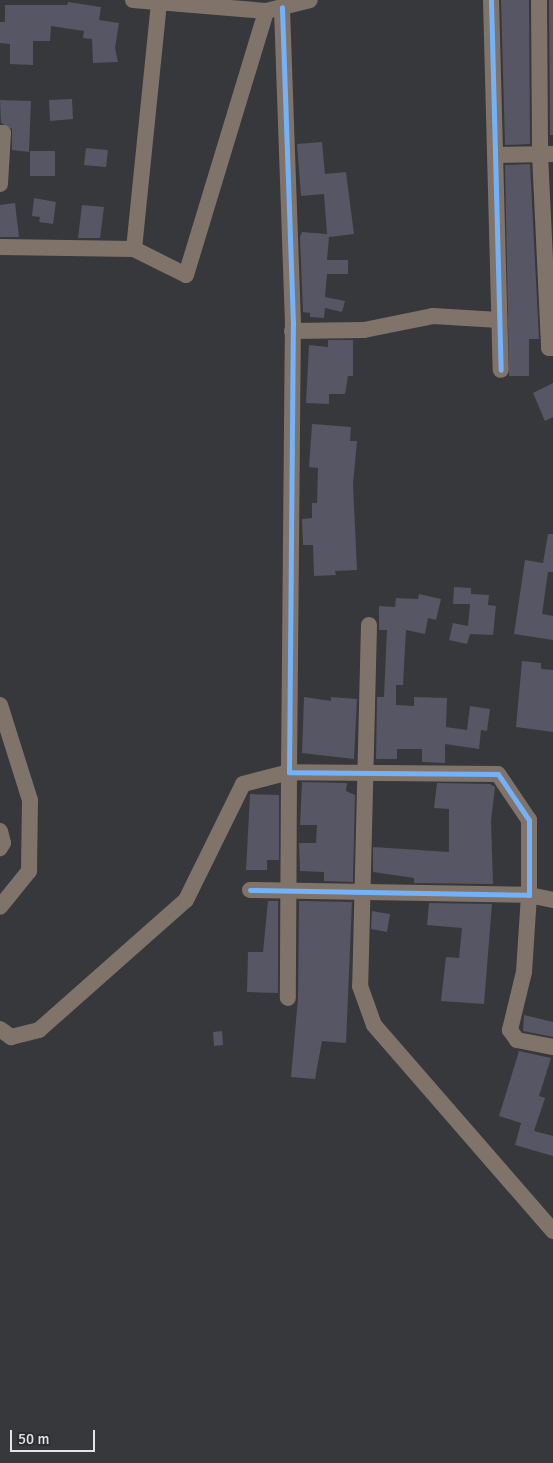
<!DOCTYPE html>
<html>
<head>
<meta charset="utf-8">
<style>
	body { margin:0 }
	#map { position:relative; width:553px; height:1463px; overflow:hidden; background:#37383b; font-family:Signika,sans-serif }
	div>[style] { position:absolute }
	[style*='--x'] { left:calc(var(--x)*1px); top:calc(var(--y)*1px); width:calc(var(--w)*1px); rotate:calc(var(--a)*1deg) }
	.building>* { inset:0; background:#565664 }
	.minor>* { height:16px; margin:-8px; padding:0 8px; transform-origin:8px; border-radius:8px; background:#80746a }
	.cycleway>* { height:5px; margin:-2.5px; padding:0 2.5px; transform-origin:2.5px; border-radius:2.5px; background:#73b2f8 }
	span { translate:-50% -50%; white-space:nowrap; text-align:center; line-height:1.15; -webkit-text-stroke:4px #2c2c32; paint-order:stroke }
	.scale { position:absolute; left:10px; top:1430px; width:85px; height:22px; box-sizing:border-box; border:2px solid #e3e3e6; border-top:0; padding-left:6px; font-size:15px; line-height:18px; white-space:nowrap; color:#e3e3e6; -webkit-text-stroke:4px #2c2c32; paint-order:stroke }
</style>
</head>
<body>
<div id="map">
	<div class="building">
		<div style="clip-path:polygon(501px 0,529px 0,530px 144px,505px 145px)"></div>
		<div style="clip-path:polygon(549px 0,553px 0,553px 135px,550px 135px)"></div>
		<div style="clip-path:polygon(68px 2px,101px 7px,99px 20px,119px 23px,115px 48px,118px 62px,93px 63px,92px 39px,83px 38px,84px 31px,51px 26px,50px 41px,33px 41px,33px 65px,10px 64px,10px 44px,0 43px,0 22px,5px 22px,5px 5px,67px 5px)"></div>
		<div style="clip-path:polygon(72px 99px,73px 119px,50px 121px,49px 100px)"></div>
		<div style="clip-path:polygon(0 100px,31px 101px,29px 152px,12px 150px,12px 129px,1px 123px)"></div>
		<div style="clip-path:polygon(322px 142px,325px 174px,346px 172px,354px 234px,329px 237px,327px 260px,348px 260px,348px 274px,327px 274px,325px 297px,345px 301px,342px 312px,325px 308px,324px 318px,310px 317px,310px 313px,303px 312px,300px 237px,302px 232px,327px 234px,324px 194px,301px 196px,297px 144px)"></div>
		<div style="clip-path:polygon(86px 148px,108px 150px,106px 167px,84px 165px)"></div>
		<div style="clip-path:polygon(30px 151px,55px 151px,55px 176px,30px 176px)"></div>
		<div style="clip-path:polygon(530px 164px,539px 339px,529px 339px,529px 376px,509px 376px,505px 165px)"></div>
		<div style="clip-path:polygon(34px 198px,56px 202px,53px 224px,39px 222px,40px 217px,32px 216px)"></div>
		<div style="clip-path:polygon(15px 203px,19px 237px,0 237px,0 205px)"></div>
		<div style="clip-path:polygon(82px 205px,104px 207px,100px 238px,78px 238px)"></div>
		<div style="clip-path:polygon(328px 340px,353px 340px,353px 376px,348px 376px,345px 394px,329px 394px,329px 404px,306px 403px,309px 345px,328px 347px)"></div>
		<div style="clip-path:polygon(553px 383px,553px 417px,545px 421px,533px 393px)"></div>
		<div style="clip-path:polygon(312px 424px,351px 427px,350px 441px,357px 441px,353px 484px,357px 570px,335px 571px,336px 575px,314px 576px,313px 545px,303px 545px,302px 519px,312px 518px,312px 503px,317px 503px,318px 468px,309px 467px)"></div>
		<div style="clip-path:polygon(548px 534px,553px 534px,553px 572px,548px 572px,542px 614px,553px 616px,553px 640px,514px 634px,525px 560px,543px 563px)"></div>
		<div style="clip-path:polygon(454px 587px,471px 588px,471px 594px,489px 595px,488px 605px,496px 606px,493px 635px,470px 634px,467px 644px,449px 640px,453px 623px,468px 626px,470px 604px,453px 604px)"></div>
		<div style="clip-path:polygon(419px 594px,441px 599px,436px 620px,428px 618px,425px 634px,406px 630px,403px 685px,396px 685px,396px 705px,414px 706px,414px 697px,447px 698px,446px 727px,467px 730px,470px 706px,490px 709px,487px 731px,481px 730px,479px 749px,445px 744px,445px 763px,422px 762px,422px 749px,397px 749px,397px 759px,376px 759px,377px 697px,384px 697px,387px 630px,379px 630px,379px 606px,395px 607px,396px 598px,418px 599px)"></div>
		<div style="clip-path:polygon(522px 661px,541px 663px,541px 669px,553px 670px,553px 732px,516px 727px)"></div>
		<div style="clip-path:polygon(304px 697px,331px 701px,331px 697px,357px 699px,354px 759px,302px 753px)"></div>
		<div style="clip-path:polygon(302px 782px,347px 783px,346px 791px,355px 795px,353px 882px,324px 881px,324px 872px,300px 871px,299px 843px,316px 843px,317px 825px,300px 825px)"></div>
		<div style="clip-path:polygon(437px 783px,490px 784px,495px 787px,491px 821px,493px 884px,414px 883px,414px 878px,373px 872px,373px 847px,449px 852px,449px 809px,434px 808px)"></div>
		<div style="clip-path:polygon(250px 794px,279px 795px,279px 860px,267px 860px,267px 870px,246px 870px)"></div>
		<div style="clip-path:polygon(268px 901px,278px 901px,278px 993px,247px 992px,248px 952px,263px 952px)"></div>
		<div style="clip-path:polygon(299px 901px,352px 902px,346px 1043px,322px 1041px,315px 1079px,291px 1077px,298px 998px)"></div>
		<div style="clip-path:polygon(429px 903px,492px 904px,484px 1004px,441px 1001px,446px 957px,459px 958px,462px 928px,427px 925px)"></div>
		<div style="clip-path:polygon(372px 911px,390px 914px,387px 932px,371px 929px)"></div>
		<div style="clip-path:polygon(524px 1015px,553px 1022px,553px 1037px,523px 1031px)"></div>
		<div style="clip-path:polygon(222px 1031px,223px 1045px,214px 1046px,213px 1032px)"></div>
		<div style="clip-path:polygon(519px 1051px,551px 1058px,539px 1096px,545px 1098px,534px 1131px,553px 1136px,553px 1156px,515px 1145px,521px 1123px,499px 1116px)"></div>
	</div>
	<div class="minor">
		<div style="--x:133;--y:0;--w:133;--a:4.7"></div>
		<div style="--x:491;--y:0;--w:370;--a:88.5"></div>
		<div style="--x:539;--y:0;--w:154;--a:89.6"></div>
		<div style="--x:540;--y:154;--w:194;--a:87.3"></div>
		<div style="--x:549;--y:348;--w:4;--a:0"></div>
		<div style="--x:0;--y:133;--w:3;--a:0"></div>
		<div style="--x:3;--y:133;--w:51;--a:93.4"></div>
		<div style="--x:495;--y:155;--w:58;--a:-1"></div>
		<div style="--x:0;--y:247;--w:134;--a:0.9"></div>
		<div style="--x:134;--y:249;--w:58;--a:26.6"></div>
		<div style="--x:186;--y:275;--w:276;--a:-73.1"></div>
		<div style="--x:266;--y:11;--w:45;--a:-14"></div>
		<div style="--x:134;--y:249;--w:249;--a:-84.2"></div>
		<div style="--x:292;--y:331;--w:72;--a:-0.8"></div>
		<div style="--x:364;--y:330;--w:70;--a:-11.5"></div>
		<div style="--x:433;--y:316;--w:66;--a:3.5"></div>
		<div style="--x:369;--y:625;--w:361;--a:91.4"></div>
		<div style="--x:360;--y:986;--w:41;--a:70.3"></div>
		<div style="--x:374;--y:1025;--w:273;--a:49"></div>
		<div style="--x:0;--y:705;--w:100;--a:72.5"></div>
		<div style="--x:30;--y:800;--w:71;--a:90.8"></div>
		<div style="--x:29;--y:871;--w:46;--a:128.9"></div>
		<div style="--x:0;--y:831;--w:12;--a:76"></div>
		<div style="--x:3;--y:843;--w:6;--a:121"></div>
		<div style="--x:250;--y:890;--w:279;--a:1"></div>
		<div style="--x:529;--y:895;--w:75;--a:-90"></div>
		<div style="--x:529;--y:820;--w:55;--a:-124"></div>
		<div style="--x:498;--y:774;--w:209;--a:-179.5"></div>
		<div style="--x:289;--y:772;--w:448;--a:-89.5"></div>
		<div style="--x:293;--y:324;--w:317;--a:-92"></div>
		<div style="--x:553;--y:900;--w:25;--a:-168"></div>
		<div style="--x:529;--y:895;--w:77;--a:93.7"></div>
		<div style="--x:524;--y:972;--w:60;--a:103.6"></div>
		<div style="--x:510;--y:1030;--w:12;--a:55"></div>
		<div style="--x:517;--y:1040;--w:37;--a:11"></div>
		<div style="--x:0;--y:1029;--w:14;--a:36"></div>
		<div style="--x:11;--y:1037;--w:29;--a:-14"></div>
		<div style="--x:39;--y:1030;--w:196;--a:-41.5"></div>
		<div style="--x:186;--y:900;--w:129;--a:-63.8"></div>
		<div style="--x:243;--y:784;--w:48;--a:-14.6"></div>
		<div style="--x:289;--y:772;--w:226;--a:90.3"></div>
	</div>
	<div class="cycleway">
		<div style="--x:491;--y:0;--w:370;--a:88.5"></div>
		<div style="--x:250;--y:890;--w:279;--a:1"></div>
		<div style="--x:529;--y:895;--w:75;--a:-90"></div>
		<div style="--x:529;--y:820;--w:55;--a:-124"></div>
		<div style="--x:498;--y:774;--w:209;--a:-179.5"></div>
		<div style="--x:289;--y:772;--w:448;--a:-89.5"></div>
		<div style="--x:293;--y:324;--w:317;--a:-92"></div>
	</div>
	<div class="scale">50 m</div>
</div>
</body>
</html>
